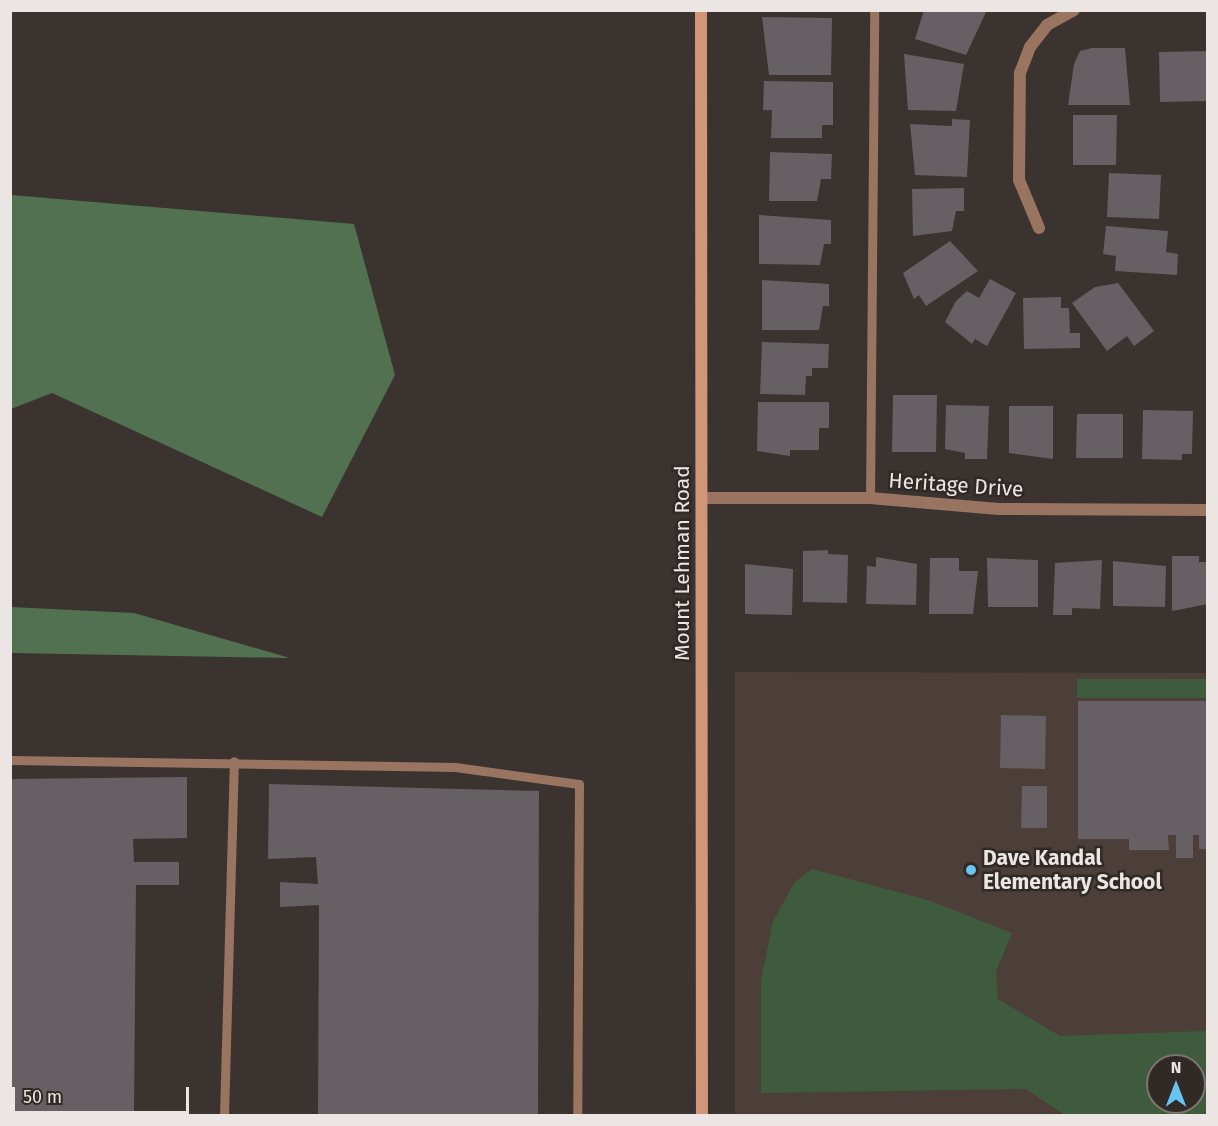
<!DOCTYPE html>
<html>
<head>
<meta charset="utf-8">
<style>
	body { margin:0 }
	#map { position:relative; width:1218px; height:1126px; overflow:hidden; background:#3b3330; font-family:"Fira Sans",sans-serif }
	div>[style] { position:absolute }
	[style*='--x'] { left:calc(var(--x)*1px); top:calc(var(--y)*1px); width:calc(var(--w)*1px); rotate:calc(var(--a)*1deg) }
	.built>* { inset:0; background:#4c3f39 }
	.green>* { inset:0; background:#3e5c3d }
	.forest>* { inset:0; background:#517151 }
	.building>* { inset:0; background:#665f63 }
	.lane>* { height:9px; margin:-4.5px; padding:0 4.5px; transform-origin:4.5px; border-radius:4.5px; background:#997461 }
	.street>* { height:12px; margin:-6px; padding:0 6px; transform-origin:6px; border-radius:6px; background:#997461 }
	.secondary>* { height:12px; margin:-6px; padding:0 6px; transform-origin:6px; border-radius:6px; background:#d19678 }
	.dots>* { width:16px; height:16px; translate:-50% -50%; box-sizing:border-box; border:3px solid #302926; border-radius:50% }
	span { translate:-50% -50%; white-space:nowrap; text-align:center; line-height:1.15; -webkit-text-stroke:5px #302926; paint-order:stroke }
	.street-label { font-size:21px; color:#ebe6e4 }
	.poi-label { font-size:21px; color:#ebe6e4; font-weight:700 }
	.left { translate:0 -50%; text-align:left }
	.frame { position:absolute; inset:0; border:12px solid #ebe6e4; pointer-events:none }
	.north { position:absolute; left:1146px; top:1054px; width:60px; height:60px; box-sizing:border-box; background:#302926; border:2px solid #7b7572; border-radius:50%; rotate:0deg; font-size:16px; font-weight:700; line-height:24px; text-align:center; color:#ebe6e4 }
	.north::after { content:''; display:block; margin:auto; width:21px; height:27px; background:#68c4f0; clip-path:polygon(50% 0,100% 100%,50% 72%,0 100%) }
	.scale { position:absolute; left:12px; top:1087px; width:177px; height:27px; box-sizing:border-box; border:3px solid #ebe6e4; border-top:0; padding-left:8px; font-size:18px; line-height:21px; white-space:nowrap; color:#ebe6e4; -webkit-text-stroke:4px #302926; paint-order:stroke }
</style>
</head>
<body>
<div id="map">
	<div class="built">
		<div style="clip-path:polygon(evenodd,735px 672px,1207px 673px,1207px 1115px,735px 1116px,735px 672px,1158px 1066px,1194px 1066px,1194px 1102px,1158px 1102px,1158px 1066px)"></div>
	</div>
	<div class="green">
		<div style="clip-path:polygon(1077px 679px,1207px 679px,1207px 698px,1077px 698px)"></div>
		<div style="clip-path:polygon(evenodd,812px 869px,931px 901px,1012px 933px,996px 971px,998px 999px,1060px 1036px,1207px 1031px,1207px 1115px,1065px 1115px,1026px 1089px,761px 1093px,761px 980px,773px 921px,795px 882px,812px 869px,1158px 1066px,1194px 1066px,1194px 1102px,1158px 1102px,1158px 1066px)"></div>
	</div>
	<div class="forest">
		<div style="clip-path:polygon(11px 195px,354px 224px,395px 375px,322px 517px,52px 393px,11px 409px)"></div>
		<div style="clip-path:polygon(11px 607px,134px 613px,290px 658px,11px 653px)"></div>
	</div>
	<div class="building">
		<div style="clip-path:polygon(924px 10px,987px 10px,966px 55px,915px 39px)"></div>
		<div style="clip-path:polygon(762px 17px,832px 18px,831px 75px,769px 75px)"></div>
		<div style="clip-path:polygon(1092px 48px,1125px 48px,1130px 105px,1068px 105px,1074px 64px,1080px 51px)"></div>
		<div style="clip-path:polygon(1207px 51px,1208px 101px,1160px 102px,1159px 52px)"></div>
		<div style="clip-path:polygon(904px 54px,964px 64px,956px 111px,908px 110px)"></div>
		<div style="clip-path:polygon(764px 81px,833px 82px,833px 125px,822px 125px,822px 138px,771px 138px,772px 110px,763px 110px)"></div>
		<div style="clip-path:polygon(1073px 115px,1117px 115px,1116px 165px,1073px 165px)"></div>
		<div style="clip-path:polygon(952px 119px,970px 120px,967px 177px,915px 175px,910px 124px,952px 126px)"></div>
		<div style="clip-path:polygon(770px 152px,832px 154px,831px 179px,821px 179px,817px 201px,769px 201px)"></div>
		<div style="clip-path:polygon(1109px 173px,1161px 175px,1159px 219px,1107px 217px)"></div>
		<div style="clip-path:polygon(964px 188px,964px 211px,956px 211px,952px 231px,913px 236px,912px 189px)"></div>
		<div style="clip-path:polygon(759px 215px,831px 220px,831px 244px,824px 244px,820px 265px,759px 264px)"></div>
		<div style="clip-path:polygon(1106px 226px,1168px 231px,1166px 252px,1178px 254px,1177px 275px,1115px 271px,1116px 256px,1103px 254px)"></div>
		<div style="clip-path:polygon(950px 241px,978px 271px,926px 306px,919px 295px,914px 299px,903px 273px)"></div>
		<div style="clip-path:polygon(990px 279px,1016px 293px,987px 346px,975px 339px,972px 344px,945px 322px,956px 301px,967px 291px,979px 298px)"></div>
		<div style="clip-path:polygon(762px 280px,829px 284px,829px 306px,823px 306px,819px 330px,762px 330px)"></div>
		<div style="clip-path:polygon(1118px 283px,1154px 331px,1134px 346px,1127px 336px,1107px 351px,1072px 303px,1095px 287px)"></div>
		<div style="clip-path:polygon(1061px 297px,1061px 308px,1069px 308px,1070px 333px,1080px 333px,1080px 348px,1024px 349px,1023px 298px)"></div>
		<div style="clip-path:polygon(762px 342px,829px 344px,828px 368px,812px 368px,812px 376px,806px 376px,805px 395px,760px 394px)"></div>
		<div style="clip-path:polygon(893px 395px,937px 395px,936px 452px,892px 452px)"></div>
		<div style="clip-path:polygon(758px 402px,829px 402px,829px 428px,819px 428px,819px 450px,790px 450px,790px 456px,757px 451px)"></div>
		<div style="clip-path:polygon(946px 405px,989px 406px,987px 459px,965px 459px,965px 453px,945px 449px)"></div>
		<div style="clip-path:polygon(1009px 406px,1053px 406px,1053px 459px,1009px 453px)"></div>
		<div style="clip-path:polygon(1143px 410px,1193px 411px,1192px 454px,1182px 454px,1182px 460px,1142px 459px)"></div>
		<div style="clip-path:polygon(1077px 414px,1123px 414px,1123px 458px,1076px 458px)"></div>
		<div style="clip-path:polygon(828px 550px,828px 554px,848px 555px,847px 603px,803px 602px,803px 551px)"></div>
		<div style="clip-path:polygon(1172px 556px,1199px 556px,1199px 562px,1208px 562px,1208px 604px,1172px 611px)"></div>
		<div style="clip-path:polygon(876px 557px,917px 564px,916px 605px,866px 604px,867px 566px,876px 567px)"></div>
		<div style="clip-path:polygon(930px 558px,959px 558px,959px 571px,978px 571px,973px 614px,929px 614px)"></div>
		<div style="clip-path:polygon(987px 558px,1038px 560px,1038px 607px,988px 607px)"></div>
		<div style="clip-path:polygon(1102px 560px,1100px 609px,1072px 608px,1072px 615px,1053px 615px,1055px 563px)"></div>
		<div style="clip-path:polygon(1113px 561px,1166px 566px,1165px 607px,1113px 606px)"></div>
		<div style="clip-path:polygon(745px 564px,793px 569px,792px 615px,745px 614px)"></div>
		<div style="clip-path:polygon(1078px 701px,1208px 701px,1208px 849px,1199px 849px,1199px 835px,1193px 835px,1193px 858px,1176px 858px,1176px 835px,1168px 835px,1169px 850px,1129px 850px,1129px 839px,1078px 839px)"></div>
		<div style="clip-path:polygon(1001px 715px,1046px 716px,1045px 769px,1000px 768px)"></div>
		<div style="clip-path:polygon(187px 777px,187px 838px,133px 839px,134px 862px,179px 862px,179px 885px,136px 885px,134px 1116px,10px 1116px,10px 779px)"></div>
		<div style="clip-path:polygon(269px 784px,539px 791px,538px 1116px,318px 1116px,319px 905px,280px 907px,280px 882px,318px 884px,316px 857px,268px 859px)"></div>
		<div style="clip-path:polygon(1022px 786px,1047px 786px,1047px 828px,1021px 828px)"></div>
	</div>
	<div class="lane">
		<div style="--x:870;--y:498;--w:488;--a:-89.5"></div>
		<div style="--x:10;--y:760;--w:445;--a:0.9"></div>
		<div style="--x:455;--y:767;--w:125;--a:7.8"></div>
		<div style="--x:579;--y:784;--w:332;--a:90.3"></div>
		<div style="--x:224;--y:1116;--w:355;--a:-88.4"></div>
	</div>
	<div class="street">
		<div style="--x:1039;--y:228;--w:52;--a:-112.6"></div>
		<div style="--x:1019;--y:180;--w:107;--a:-89.5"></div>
		<div style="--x:1020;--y:73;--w:28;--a:-69"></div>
		<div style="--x:1030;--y:47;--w:28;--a:-52"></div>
		<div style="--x:1047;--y:25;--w:31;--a:-29"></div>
		<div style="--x:702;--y:498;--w:168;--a:0"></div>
		<div style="--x:870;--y:498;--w:129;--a:4.9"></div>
		<div style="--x:999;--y:509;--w:209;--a:0.3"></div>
	</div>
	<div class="secondary">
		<div style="--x:701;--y:10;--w:1106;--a:89.95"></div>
	</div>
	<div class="dots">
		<div style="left:971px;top:870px;background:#68c4f0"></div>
	</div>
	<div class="street-label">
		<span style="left:956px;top:485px;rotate:4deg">Heritage Drive</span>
		<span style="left:682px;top:563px;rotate:-90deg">Mount Lehman Road</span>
	</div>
	<div class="poi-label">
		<span class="left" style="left:983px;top:870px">Dave Kandal<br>Elementary School</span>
	</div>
	<div class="frame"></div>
	<div class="north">N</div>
	<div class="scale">50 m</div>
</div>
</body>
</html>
